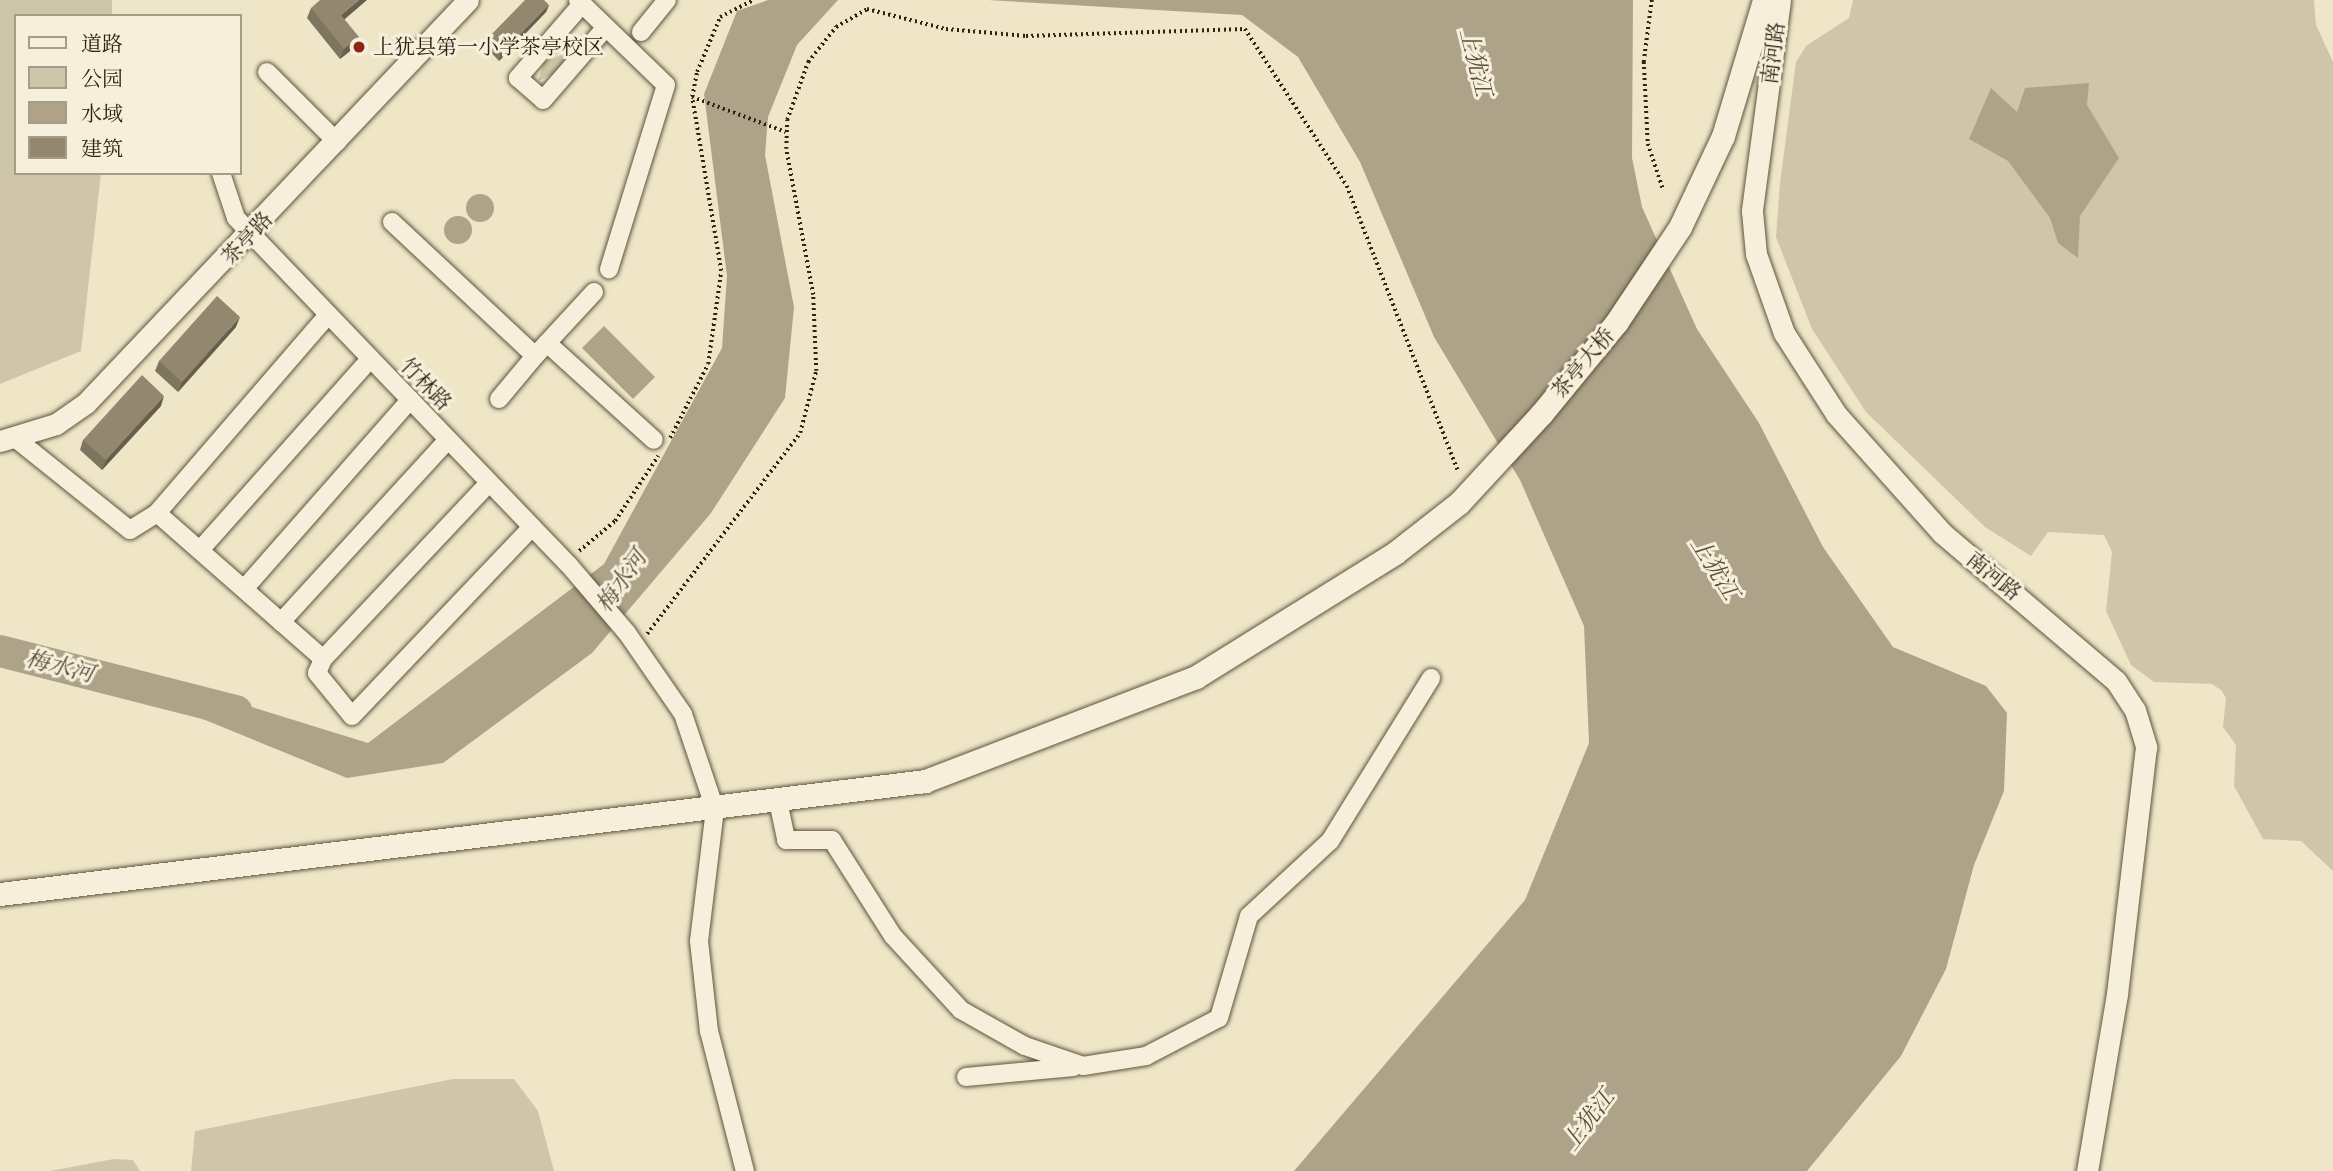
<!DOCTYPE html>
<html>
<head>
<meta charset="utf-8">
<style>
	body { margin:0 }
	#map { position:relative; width:2333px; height:1171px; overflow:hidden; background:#efe6c7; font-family:"Gentium Book Plus","Noto Serif SC",serif }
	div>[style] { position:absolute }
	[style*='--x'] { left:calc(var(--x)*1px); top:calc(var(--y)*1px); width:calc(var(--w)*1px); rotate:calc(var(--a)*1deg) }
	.green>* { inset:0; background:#cfc5a8 }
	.water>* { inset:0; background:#aea388 }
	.round { border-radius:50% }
	.river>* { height:32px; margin:-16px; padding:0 16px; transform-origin:16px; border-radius:16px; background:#aea388 }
	.path>* { height:3.5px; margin-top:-1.75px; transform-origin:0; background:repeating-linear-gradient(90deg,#30220f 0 2px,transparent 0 5.5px) }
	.roads { filter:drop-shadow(0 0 2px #60533d) drop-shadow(0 0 2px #60533d) }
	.minor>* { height:18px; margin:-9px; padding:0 9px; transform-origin:9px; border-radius:9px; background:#f5efdb }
	.tertiary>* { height:21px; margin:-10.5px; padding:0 10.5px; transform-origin:10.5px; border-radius:10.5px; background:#f5efdb }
	.secondary>* { height:23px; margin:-11.5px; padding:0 11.5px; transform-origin:11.5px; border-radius:11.5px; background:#f5efdb }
	.wall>* { inset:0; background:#7e755f }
	.shaded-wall>* { inset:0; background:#675f4e }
	.building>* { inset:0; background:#93886f }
	.dots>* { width:19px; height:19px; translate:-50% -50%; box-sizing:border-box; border:4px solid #f5efdb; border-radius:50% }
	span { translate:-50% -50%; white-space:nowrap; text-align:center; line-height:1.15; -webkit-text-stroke:6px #f5efdb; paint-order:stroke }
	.poi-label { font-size:21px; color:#30220f }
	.left { translate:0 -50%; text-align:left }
	.street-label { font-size:21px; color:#30220f }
	.water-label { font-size:23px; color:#5c4f39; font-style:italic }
	.legend { position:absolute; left:14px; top:14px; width:228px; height:161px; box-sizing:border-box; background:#f5efdb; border:2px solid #a69d89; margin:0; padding:9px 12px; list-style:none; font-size:21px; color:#30220f }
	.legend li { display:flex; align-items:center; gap:14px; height:35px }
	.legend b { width:35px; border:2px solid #a69d89 }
</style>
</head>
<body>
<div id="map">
	<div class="green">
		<div style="clip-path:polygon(0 0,112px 0,112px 16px,16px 16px,16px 173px,101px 173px,81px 351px,0 384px)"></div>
		<div style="clip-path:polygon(1853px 0,2314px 0,2316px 25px,2333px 62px,2333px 871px,2301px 841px,2263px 839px,2234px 786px,2236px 745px,2223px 727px,2226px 698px,2221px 690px,2212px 684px,2154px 682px,2131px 665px,2106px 611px,2112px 552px,2104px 535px,2048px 532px,2031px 556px,1985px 527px,1866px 412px,1812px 329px,1776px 237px,1780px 183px,1796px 62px,1806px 46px,1849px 18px)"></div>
		<div style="clip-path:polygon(571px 51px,562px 70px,538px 81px,544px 62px)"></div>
		<div style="clip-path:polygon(453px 1079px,514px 1079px,538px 1111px,554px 1171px,191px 1171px,195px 1131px)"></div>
		<div style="clip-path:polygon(114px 1159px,133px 1160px,140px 1171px,50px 1171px)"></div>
	</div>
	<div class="water">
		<div style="clip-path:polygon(768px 0,838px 0,797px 45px,768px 117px,765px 155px,794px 307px,785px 398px,711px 513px,592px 653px,443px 763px,347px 778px,188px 713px,197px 690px,368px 743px,604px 564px,722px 348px,727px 276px,704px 94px,737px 11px)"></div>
		<div style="clip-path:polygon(988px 0,1633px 0,1632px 158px,1642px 207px,1697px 329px,1759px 423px,1823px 547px,1893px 647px,1986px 686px,2007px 713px,2004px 791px,1974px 865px,1946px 969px,1901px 1056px,1807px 1171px,1294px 1171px,1525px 900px,1589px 743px,1584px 626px,1520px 480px,1434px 337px,1360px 162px,1298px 57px,1242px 15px)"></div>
		<div style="clip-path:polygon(2089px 83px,2087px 105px,2119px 158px,2080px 216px,2078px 258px,2058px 243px,2050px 218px,2008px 161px,1969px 139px,1991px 88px,2017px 112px,2025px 88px)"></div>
		<div class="round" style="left:466px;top:194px;width:28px;height:28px"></div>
		<div class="round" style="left:444px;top:216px;width:28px;height:28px"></div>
		<div style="clip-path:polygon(604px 326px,655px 377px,633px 399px,582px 348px)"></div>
	</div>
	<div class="river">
		<div style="--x:0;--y:651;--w:244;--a:14.3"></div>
	</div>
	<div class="path">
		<div style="--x:1652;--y:0;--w:63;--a:97.4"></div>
		<div style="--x:1644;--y:62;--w:82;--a:87.2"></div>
		<div style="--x:1648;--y:144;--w:47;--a:71.6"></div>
		<div style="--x:692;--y:97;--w:100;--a:20.4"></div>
		<div style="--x:670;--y:438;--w:83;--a:-62.8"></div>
		<div style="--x:708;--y:364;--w:94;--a:-82"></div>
		<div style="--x:721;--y:271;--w:176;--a:-99.5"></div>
		<div style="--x:692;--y:97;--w:25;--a:-79"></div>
		<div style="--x:697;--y:72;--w:60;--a:-67.3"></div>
		<div style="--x:720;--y:17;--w:37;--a:-27"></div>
		<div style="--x:579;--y:551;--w:47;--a:-39.8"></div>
		<div style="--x:615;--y:521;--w:78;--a:-56.5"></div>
		<div style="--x:647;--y:634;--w:253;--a:-52.7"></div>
		<div style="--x:800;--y:433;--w:64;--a:-75.5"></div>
		<div style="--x:816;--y:371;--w:76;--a:-92.3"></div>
		<div style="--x:813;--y:295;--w:148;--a:-100.5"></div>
		<div style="--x:786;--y:149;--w:29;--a:-88"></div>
		<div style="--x:787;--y:120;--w:62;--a:-70.1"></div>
		<div style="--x:808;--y:62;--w:45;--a:-51.3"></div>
		<div style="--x:836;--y:27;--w:36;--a:-30"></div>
		<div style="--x:867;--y:9;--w:81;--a:14.2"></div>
		<div style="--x:946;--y:29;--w:80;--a:5"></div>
		<div style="--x:1026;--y:36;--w:219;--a:-1.8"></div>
		<div style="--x:1245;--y:29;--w:187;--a:57"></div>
		<div style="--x:1347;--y:186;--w:305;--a:68.7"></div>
	</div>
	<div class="roads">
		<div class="minor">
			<div style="--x:578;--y:0;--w:122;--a:44"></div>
			<div style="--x:666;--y:85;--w:193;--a:107.2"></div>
			<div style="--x:582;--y:4;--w:98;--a:130.9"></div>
			<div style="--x:518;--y:78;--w:33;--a:41"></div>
			<div style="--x:543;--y:100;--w:96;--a:-49.2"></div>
			<div style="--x:641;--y:32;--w:41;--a:-50.9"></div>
			<div style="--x:267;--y:72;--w:99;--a:45"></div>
			<div style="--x:221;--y:173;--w:47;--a:71.6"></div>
			<div style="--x:236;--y:218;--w:480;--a:46.2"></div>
			<div style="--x:568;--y:564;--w:91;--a:49.5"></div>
			<div style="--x:627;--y:633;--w:98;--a:55.3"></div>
			<div style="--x:683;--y:714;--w:100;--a:71.4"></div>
			<div style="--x:715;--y:809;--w:133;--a:96.9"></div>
			<div style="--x:699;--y:941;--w:91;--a:83.7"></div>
			<div style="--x:709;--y:1031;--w:145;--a:75.6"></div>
			<div style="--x:392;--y:222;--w:196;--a:43.1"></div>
			<div style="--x:535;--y:356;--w:87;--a:-47.3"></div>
			<div style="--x:547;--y:343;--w:144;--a:42.2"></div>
			<div style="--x:499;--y:399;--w:56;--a:-50.1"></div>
			<div style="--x:15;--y:438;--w:147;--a:38.7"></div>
			<div style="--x:130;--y:530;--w:32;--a:-32"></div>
			<div style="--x:157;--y:513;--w:221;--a:41.3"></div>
			<div style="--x:323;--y:659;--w:15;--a:113"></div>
			<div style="--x:317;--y:673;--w:55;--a:50.9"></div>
			<div style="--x:352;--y:716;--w:261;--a:-46.4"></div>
			<div style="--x:157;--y:513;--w:262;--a:-49.2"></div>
			<div style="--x:200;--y:550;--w:256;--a:-48.3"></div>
			<div style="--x:244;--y:589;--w:252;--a:-48.7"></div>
			<div style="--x:281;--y:622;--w:247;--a:-47.5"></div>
			<div style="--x:323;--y:659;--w:242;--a:-46.7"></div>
			<div style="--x:778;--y:801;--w:40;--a:78"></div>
			<div style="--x:786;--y:840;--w:46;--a:0"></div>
			<div style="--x:832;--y:840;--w:114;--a:57.6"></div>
			<div style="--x:893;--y:936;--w:100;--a:47.4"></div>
			<div style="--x:961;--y:1010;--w:73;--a:29.4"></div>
			<div style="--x:1025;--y:1046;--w:61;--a:19"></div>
			<div style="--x:1083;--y:1066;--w:64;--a:-9"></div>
			<div style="--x:1146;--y:1056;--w:82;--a:-27.5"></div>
			<div style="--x:1219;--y:1018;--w:106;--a:-73.6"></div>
			<div style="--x:1249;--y:916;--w:110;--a:-42.8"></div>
			<div style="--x:1330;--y:841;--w:192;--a:-58.2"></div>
			<div style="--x:966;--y:1077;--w:108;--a:-5.3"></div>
		</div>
		<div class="tertiary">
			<div style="--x:1780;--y:0;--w:213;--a:97.6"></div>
			<div style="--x:1752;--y:211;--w:43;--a:84.7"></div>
			<div style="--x:1756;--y:254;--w:84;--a:70.5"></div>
			<div style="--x:1784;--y:333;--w:96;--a:57.3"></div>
			<div style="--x:1836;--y:414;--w:159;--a:48.3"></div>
			<div style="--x:1942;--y:533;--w:228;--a:40.4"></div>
			<div style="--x:2116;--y:681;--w:35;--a:57"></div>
			<div style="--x:2135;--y:710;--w:39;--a:73"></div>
			<div style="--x:2146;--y:747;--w:249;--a:96.7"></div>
			<div style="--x:2117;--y:994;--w:180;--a:99.6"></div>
			<div style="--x:0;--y:441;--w:59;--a:-16.9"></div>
			<div style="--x:56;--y:424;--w:37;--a:-35"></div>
			<div style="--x:86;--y:403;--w:555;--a:-46.53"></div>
		</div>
		<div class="secondary">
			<div style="--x:0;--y:894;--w:932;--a:-6.96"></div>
			<div style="--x:925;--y:781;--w:290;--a:-21"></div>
			<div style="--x:1196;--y:677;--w:234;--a:-31.9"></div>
			<div style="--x:1395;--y:553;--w:81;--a:-38"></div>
			<div style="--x:1459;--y:503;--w:122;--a:-47.3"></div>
			<div style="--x:1542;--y:413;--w:117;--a:-50.6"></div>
			<div style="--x:1616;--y:323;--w:115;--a:-56.3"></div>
			<div style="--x:1680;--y:227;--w:101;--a:-64.7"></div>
			<div style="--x:1723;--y:136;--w:142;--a:-73.2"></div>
		</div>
	</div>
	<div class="wall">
		<div style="clip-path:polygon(549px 5px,546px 12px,499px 61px,485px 46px,487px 39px)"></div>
		<div style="clip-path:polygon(311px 8px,344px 19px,355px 47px,340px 59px,307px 18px)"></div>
		<div style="clip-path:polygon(236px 327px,178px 392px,155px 371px,159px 361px)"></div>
		<div style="clip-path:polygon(161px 406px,102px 470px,80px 450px,83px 440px)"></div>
	</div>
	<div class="shaded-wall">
		<div style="clip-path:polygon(359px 0,367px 0,338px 25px,341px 15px)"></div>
		<div style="clip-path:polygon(549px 5px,546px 12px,499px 61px,501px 54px)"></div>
		<div style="clip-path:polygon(359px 37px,355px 47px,340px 59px,344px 49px)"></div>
		<div style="clip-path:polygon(240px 317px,236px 327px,178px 392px,182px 382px)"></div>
		<div style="clip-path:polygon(164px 396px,161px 406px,102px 470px,106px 460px)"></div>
	</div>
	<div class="building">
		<div style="clip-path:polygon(320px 0,359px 0,341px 15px,359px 37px,344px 49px,311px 8px)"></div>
		<div style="clip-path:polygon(525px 0,544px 0,549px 5px,501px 54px,487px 39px)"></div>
		<div style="clip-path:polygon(217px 296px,240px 317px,182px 382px,159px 361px)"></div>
		<div style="clip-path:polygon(142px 375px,164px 396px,106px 460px,83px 440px)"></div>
	</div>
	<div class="dots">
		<div style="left:359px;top:47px;background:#8f2418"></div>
	</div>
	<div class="poi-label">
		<span class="left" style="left:373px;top:47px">上犹县第一小学茶亭校区</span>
	</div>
	<div class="street-label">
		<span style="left:1773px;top:53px;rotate:-83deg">南河路</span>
		<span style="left:247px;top:238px;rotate:-47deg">茶亭路</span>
		<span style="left:1583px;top:363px;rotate:-50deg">茶亭大桥</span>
		<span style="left:426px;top:384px;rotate:46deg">竹林路</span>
		<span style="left:1994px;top:576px;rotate:39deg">南河路</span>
	</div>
	<div class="water-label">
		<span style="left:1476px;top:62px;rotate:76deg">上犹江</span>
		<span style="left:1715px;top:568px;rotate:58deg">上犹江</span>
		<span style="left:621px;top:581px;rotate:-55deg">梅水河</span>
		<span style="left:60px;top:666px;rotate:14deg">梅水河</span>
		<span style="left:1588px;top:1120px;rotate:-53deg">上犹江</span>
	</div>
	<ul class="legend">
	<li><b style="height:9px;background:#f5efdb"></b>道路</li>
	<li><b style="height:19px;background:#cfc5a8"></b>公园</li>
	<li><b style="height:19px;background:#aea388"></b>水域</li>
	<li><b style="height:19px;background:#93886f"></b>建筑</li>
	</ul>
</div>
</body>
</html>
